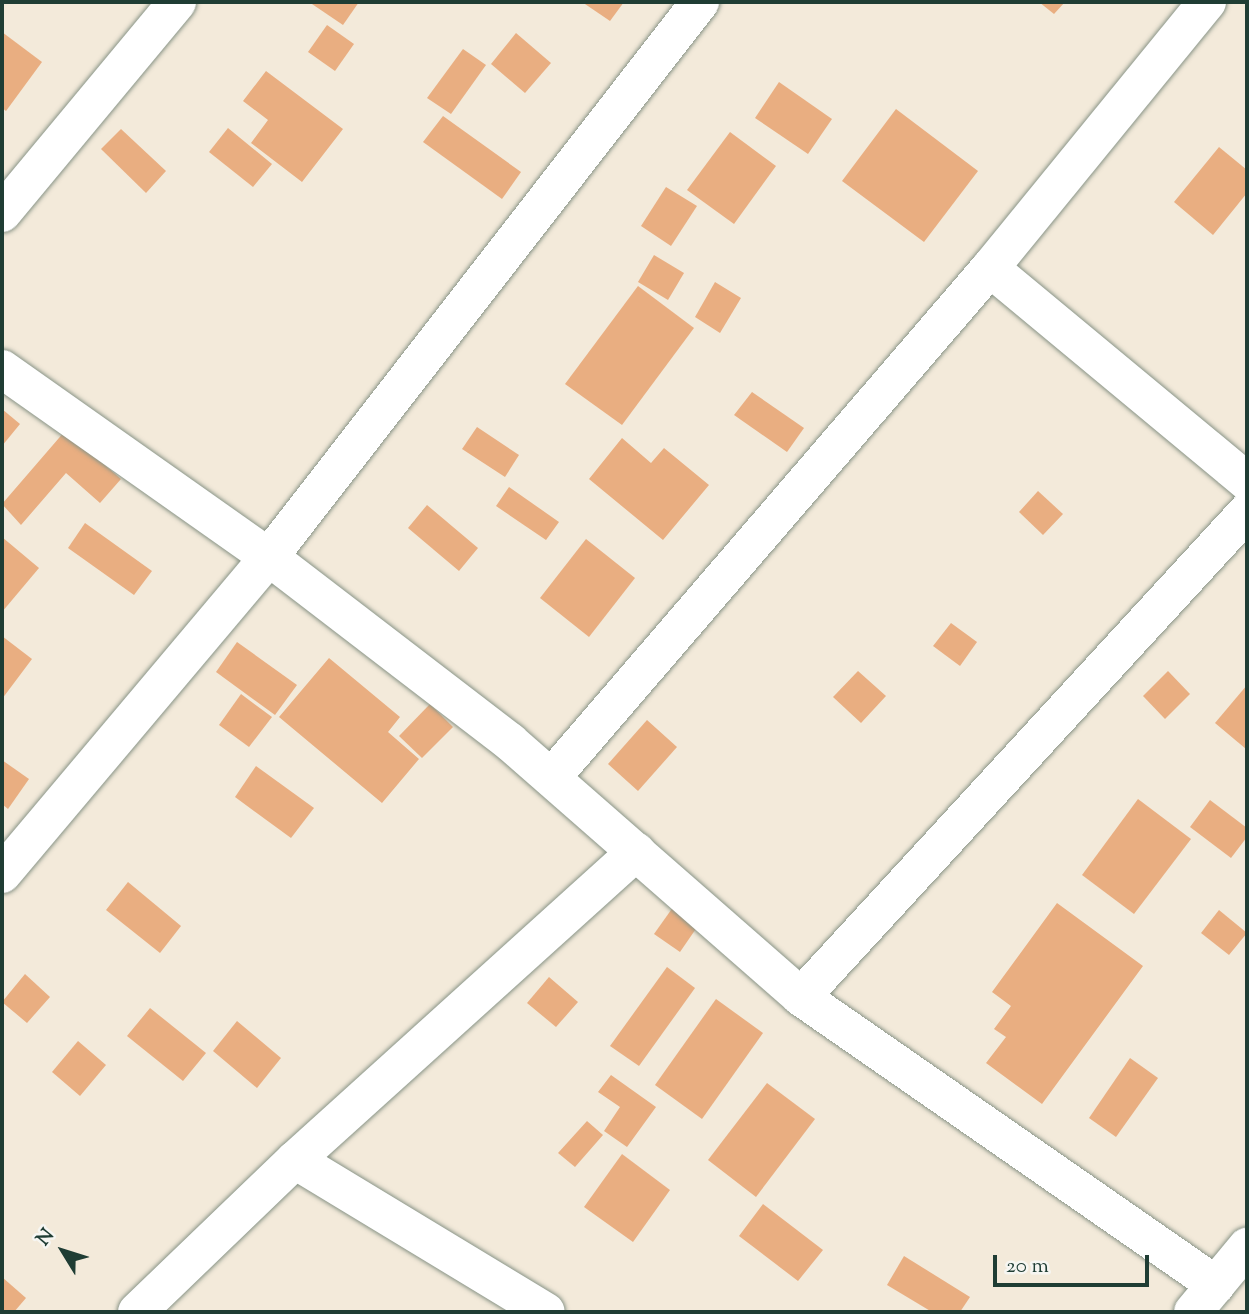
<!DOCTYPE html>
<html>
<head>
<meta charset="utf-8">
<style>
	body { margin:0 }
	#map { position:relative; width:1249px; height:1314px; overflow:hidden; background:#f3eada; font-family:"Sorts Mill Goudy",serif }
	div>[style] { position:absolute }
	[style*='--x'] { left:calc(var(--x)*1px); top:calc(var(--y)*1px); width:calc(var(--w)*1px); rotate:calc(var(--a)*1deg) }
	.building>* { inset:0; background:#e9ae81 }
	.roads { filter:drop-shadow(0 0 2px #899487) drop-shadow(0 0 2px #899487) }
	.street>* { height:38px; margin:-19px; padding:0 19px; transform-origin:19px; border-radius:19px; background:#fff }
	span { translate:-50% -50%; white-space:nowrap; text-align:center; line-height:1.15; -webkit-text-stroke:5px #f6f6f2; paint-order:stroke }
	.frame { position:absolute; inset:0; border:4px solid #1f3d34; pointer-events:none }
	.north { position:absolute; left:28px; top:1216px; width:70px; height:70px; -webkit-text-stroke:5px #f6f6f2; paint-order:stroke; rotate:308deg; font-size:19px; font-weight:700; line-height:28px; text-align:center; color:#1f3d34 }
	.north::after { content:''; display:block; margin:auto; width:24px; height:32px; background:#1f3d34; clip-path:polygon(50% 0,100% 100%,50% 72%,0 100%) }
	.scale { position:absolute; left:993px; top:1255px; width:156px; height:32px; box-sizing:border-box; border:4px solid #1f3d34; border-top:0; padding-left:9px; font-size:21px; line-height:24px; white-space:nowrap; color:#1f3d34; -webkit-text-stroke:5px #f6f6f2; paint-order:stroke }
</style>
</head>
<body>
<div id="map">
	<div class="building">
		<div style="clip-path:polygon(309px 2px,359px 2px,343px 25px)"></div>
		<div style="clip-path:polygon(582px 2px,624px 2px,610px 21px)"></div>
		<div style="clip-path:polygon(1039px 2px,1065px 2px,1054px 14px)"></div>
		<div style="clip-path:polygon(327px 25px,354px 44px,335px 71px,308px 52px)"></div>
		<div style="clip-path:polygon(2px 32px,42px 62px,6px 111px,2px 108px)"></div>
		<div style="clip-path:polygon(516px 33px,551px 63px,525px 93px,491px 64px)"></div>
		<div style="clip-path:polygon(463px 49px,486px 65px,451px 114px,427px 98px)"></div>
		<div style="clip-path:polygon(266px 71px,343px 129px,302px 182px,251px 143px,268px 120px,243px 101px)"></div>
		<div style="clip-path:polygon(779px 82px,832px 119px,808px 154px,755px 118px)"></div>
		<div style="clip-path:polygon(896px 109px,978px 171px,924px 242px,842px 181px)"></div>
		<div style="clip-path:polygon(443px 116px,521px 172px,502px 199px,423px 142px)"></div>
		<div style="clip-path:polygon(228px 128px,272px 164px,253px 187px,209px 152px)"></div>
		<div style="clip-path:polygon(121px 129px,166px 171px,146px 193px,101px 149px)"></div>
		<div style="clip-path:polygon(730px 132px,776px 166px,734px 224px,687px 190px)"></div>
		<div style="clip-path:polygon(1219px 147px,1247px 170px,1247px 193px,1213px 235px,1174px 202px)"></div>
		<div style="clip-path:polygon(666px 187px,697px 206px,671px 246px,641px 226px)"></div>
		<div style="clip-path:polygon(654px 255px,684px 273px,668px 300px,638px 282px)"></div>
		<div style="clip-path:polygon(715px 282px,741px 298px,720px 333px,695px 317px)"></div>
		<div style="clip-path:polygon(638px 286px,694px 328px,622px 425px,565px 384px)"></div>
		<div style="clip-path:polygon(752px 392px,804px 428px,787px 452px,734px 415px)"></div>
		<div style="clip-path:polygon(2px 409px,20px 424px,2px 446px)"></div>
		<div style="clip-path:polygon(477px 427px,519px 455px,505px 477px,462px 449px)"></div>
		<div style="clip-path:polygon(65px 431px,121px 479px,100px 503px,66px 473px,21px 525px,2px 504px)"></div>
		<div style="clip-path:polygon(622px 438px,651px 463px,664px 448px,709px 485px,663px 540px,589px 479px)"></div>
		<div style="clip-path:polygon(509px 487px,559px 522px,546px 540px,496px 506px)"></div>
		<div style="clip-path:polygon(1038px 491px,1063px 514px,1043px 535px,1019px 512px)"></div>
		<div style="clip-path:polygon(427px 505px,478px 548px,459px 571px,408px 528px)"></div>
		<div style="clip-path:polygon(85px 523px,152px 571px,134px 595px,68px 548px)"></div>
		<div style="clip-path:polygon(2px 537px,39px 568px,2px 612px)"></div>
		<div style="clip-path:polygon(586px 539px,635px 578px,589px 637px,540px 598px)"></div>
		<div style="clip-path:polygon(951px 623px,977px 642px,960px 666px,933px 646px)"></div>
		<div style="clip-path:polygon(2px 636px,32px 659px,2px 699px)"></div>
		<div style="clip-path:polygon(237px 642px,297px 685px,275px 715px,216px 672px)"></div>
		<div style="clip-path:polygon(329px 658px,400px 717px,388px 732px,419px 759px,382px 803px,279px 717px)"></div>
		<div style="clip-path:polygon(858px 671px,886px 696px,861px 723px,833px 697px)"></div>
		<div style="clip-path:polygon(1168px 671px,1190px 694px,1165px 719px,1143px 696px)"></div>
		<div style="clip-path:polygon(1247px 685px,1247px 747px,1246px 749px,1215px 723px)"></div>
		<div style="clip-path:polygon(241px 694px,272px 717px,249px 747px,219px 725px)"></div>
		<div style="clip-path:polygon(430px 704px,453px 727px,422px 758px,399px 736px)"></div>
		<div style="clip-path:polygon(647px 720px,677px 747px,638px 791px,608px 764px)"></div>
		<div style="clip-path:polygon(2px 760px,29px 779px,8px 809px,2px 804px)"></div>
		<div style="clip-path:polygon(256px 766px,314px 808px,291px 838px,235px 797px)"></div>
		<div style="clip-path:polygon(1138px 799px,1191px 839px,1134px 914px,1082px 875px)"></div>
		<div style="clip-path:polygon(1210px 800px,1247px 828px,1247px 837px,1231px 858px,1190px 827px)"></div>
		<div style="clip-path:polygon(128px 882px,181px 926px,160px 953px,106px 910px)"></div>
		<div style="clip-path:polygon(676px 903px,702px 920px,680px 952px,654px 934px)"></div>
		<div style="clip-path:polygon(1057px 903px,1143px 966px,1042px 1104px,986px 1063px,1006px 1037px,994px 1029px,1011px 1006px,992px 992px)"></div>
		<div style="clip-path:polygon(1219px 910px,1247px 933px,1229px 955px,1201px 933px)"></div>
		<div style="clip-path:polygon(667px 967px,695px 988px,639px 1066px,610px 1046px)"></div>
		<div style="clip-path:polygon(25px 974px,50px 997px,27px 1023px,2px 1002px)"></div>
		<div style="clip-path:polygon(549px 977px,578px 1002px,556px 1027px,527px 1003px)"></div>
		<div style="clip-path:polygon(716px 999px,763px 1033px,702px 1119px,655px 1085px)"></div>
		<div style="clip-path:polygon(150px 1008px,206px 1053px,183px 1081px,127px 1036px)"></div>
		<div style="clip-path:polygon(237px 1021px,281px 1058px,257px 1088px,213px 1051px)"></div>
		<div style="clip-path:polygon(78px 1041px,106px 1065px,80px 1096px,52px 1072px)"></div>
		<div style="clip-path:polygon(1130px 1058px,1158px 1078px,1116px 1137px,1089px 1118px)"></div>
		<div style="clip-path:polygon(611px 1075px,656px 1107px,627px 1147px,604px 1131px,620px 1107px,598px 1092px)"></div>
		<div style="clip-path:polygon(767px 1083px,815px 1119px,756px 1197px,708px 1160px)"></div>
		<div style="clip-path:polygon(587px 1121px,603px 1135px,575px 1167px,558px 1153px)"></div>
		<div style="clip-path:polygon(622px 1154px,670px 1190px,633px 1242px,584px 1207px)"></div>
		<div style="clip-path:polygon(763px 1204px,823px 1250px,798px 1281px,739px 1236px)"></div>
		<div style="clip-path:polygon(904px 1256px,970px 1297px,960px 1312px,932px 1312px,887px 1285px)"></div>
		<div style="clip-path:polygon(2px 1277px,26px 1298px,14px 1312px,2px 1312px)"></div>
	</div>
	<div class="roads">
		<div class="street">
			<div style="--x:1207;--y:2;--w:343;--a:129.2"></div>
			<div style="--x:990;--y:268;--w:334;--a:39.7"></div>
			<div style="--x:2;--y:213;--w:274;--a:-50.3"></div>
			<div style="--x:2;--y:369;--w:327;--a:35.2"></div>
			<div style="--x:269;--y:557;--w:304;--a:37.5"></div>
			<div style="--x:510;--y:742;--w:387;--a:41.2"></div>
			<div style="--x:801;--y:997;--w:505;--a:34.76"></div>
			<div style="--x:552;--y:777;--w:672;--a:-49.29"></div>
			<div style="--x:2;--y:874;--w:414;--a:-49.9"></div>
			<div style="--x:269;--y:557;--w:703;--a:-52.17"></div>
			<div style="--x:801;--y:997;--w:659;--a:-47.4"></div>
			<div style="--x:295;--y:1160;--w:293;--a:31.2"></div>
			<div style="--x:137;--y:1312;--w:219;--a:-43.9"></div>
			<div style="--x:295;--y:1160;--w:460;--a:-42.1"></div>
			<div style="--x:1193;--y:1312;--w:85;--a:-50.3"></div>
		</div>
	</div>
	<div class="frame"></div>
	<div class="north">N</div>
	<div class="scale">20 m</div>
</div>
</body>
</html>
